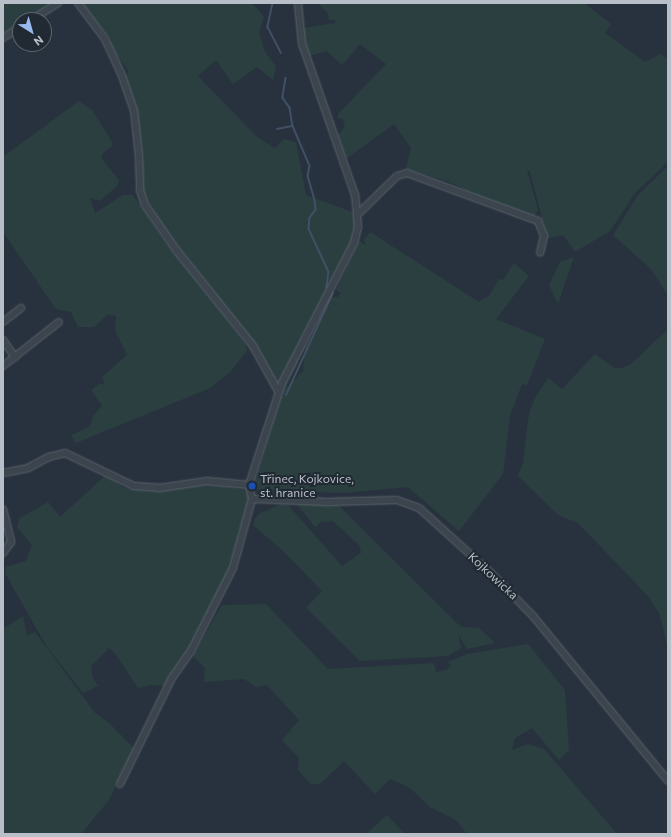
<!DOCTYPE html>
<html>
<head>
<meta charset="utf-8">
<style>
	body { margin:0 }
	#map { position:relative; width:671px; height:837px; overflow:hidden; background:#28323e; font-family:Commissioner,sans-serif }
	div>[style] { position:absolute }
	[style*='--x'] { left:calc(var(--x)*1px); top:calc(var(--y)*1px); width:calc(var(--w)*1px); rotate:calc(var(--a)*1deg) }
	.green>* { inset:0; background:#2b3f40 }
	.stream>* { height:1.5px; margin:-0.75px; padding:0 0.75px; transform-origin:0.75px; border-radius:0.75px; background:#405065 }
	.roads { filter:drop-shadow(0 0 1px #5a626c) drop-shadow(0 0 1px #5a626c) }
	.minor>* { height:6px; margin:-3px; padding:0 3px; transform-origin:3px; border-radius:3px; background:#3c444e }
	.dots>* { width:11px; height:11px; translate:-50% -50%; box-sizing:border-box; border:2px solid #212933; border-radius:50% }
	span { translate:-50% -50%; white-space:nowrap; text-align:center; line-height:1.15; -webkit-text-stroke:4px #212933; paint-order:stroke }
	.poi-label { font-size:12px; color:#b8bfc9 }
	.left { translate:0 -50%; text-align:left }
	.street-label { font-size:12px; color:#b8bfc9 }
	.frame { position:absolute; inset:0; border:4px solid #b8bfc9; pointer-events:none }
	.north { position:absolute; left:12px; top:12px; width:40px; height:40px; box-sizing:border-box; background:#212933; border:1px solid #5d656f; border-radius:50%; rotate:143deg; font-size:11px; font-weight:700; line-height:16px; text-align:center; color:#b8bfc9 }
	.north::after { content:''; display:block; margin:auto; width:14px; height:18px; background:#98baee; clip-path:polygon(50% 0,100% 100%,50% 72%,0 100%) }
</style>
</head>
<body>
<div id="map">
	<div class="green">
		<div style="clip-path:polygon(3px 3px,57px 3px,31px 20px,20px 20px,20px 27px,3px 38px)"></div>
		<div style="clip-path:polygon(evenodd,80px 3px,252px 3px,264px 17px,259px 32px,265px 52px,276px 66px,273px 80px,257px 67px,233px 84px,216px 60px,198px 76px,257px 137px,275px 148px,284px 139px,296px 142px,306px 195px,355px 213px,356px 223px,351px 242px,302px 337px,306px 346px,331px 297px,338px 297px,341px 293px,336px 290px,347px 266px,359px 241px,366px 245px,364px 240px,370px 232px,479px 302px,489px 296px,499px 279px,503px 280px,514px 263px,529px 276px,496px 319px,545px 339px,527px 385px,522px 384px,510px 415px,503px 474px,459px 531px,408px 487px,344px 493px,258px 490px,254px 487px,285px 382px,275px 383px,239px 324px,161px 224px,148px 202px,143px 194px,142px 145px,126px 76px,129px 71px,108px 44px,112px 40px,80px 3px,305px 348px,303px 371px,286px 388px,305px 348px)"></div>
		<div style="clip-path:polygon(317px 3px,584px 3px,611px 24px,605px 33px,645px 62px,661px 54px,668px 59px,668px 162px,635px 193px,610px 231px,575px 252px,563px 235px,546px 239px,545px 229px,530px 172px,527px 170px,538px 210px,534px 217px,490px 202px,450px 182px,406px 169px,411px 148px,394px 124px,346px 159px,338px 135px,345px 126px,343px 119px,338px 118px,338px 114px,386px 64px,360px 44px,342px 65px,327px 51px,309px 56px,302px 28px,336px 23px,335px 20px,329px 20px,328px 13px)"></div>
		<div style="clip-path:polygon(79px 101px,92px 110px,112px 142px,112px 146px,103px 153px,101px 158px,119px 180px,117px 186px,100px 201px,90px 198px,95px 213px,123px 195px,133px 195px,165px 242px,239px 335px,246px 345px,247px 351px,230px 372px,210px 388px,76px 443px,71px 435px,89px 427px,94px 415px,102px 406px,91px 390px,99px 384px,105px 384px,102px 377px,127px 355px,115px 330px,116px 316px,108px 314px,94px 327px,78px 327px,71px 312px,56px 309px,3px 232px,3px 157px)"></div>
		<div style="clip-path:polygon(668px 166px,668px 296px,652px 270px,613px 235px,638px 195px)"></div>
		<div style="clip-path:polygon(574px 257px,558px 304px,549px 285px,560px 262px)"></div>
		<div style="clip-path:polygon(668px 329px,668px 650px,660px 615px,649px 597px,578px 523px,558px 515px,518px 476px,523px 463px,529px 413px,535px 398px,548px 378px,562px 389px,595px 354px,614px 368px,622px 368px,630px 365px)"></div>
		<div style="clip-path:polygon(106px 475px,124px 488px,154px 491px,207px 484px,246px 490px,249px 498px,241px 531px,237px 532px,239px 536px,230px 572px,203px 627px,166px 686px,150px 685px,138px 688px,115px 653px,109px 648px,91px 666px,92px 676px,98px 686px,83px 693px,47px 647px,5px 573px,6px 567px,26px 561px,32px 545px,17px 527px,20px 518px,48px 502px,60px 517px)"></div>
		<div style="clip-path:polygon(281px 504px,288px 505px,342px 566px,361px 553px,360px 546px,333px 521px,321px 522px,315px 527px,297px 504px,337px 504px,461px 627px,479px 628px,495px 643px,467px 649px,458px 633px,461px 648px,448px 656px,360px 661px,306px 608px,322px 591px,283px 551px,254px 526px,254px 520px,259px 514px)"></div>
		<div style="clip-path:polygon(266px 604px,328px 669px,434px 663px,436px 672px,446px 670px,451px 666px,448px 662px,467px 654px,528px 644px,565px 690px,569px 750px,559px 760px,532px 728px,515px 738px,512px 750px,528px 744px,544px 749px,617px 834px,467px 834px,456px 820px,430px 807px,410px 788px,390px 779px,375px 794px,344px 761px,320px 784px,311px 784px,298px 770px,299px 758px,282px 740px,299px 720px,267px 685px,256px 687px,244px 679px,204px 682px,205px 668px,193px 656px,222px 605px)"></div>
		<div style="clip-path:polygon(23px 616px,27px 636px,35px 632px,95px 713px,108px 722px,135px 749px,109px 800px,81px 834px,3px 834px,3px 629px)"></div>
		<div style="clip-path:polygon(387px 815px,405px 834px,365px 834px,367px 833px)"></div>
	</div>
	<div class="stream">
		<div style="--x:273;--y:3;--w:25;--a:102"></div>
		<div style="--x:268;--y:27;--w:29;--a:63"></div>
		<div style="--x:286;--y:78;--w:20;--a:99"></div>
		<div style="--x:283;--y:98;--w:12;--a:55"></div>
		<div style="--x:290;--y:108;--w:18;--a:81"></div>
		<div style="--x:293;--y:126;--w:43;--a:67"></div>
		<div style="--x:310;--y:166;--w:10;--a:101"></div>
		<div style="--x:308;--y:176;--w:25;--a:74"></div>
		<div style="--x:315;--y:200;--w:10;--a:84"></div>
		<div style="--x:316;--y:210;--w:10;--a:127"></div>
		<div style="--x:310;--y:218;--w:11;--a:95"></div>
		<div style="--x:309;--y:229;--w:47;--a:65.1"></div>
		<div style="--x:329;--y:272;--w:15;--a:98"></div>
		<div style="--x:277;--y:129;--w:16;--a:-11"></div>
		<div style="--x:286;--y:395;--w:112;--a:-65.3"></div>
	</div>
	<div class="roads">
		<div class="minor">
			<div style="--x:78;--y:3;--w:45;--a:53.1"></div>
			<div style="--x:105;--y:39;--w:38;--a:65"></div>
			<div style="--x:121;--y:73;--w:39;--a:71"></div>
			<div style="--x:134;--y:110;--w:46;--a:83.8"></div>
			<div style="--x:139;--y:156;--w:34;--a:88"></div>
			<div style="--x:140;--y:190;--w:16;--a:72"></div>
			<div style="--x:145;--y:205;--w:56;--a:55.2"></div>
			<div style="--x:177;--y:251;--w:122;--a:51.3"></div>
			<div style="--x:253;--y:346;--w:51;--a:60.9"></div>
			<div style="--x:31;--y:20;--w:32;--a:-32"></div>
			<div style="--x:3;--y:38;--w:20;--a:-33"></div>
			<div style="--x:358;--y:214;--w:54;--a:-44.3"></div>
			<div style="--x:397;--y:176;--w:10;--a:-17"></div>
			<div style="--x:407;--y:173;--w:140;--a:20.1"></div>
			<div style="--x:538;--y:221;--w:16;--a:68"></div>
			<div style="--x:544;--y:236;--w:17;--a:103"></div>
			<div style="--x:3;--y:322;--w:23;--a:-38"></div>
			<div style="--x:3;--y:340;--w:21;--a:55"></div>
			<div style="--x:3;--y:366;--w:71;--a:-38.2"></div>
			<div style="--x:3;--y:473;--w:25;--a:-11"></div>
			<div style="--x:28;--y:468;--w:24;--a:-28"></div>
			<div style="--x:49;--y:457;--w:16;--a:-14"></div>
			<div style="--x:65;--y:453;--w:76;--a:25.6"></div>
			<div style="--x:134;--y:486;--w:26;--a:4"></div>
			<div style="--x:160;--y:488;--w:48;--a:-8.5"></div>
			<div style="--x:207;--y:481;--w:42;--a:5.4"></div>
			<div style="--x:249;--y:485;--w:107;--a:-72.1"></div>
			<div style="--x:282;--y:383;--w:157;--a:-62.8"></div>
			<div style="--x:354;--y:243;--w:16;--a:-76"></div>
			<div style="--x:358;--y:227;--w:32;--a:-95"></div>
			<div style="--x:355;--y:195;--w:160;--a:-109.3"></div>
			<div style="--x:302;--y:44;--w:41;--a:-95.6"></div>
			<div style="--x:252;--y:499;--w:76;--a:2.3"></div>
			<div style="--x:328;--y:502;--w:69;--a:-1.7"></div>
			<div style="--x:397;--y:500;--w:23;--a:20"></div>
			<div style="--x:419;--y:508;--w:97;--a:42.1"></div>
			<div style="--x:491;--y:573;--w:60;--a:45.7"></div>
			<div style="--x:533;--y:616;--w:213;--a:50.7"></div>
			<div style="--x:3;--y:509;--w:34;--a:76"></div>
			<div style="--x:11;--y:542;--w:14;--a:126"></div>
			<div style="--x:120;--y:784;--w:118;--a:-63.9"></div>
			<div style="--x:172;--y:678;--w:35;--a:-55"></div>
			<div style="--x:192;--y:649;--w:91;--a:-63.2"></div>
			<div style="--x:233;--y:568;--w:72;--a:-74.6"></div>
			<div style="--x:252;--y:499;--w:14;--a:-102"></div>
		</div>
	</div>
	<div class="dots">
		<div style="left:252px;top:486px;background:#1a4fb4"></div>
	</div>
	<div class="poi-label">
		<span class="left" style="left:260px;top:486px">Třinec, Kojkovice,<br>st. hranice</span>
	</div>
	<div class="street-label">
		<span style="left:493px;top:576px;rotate:43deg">Kojkowicka</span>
	</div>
	<div class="frame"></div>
	<div class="north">N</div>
</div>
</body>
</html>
